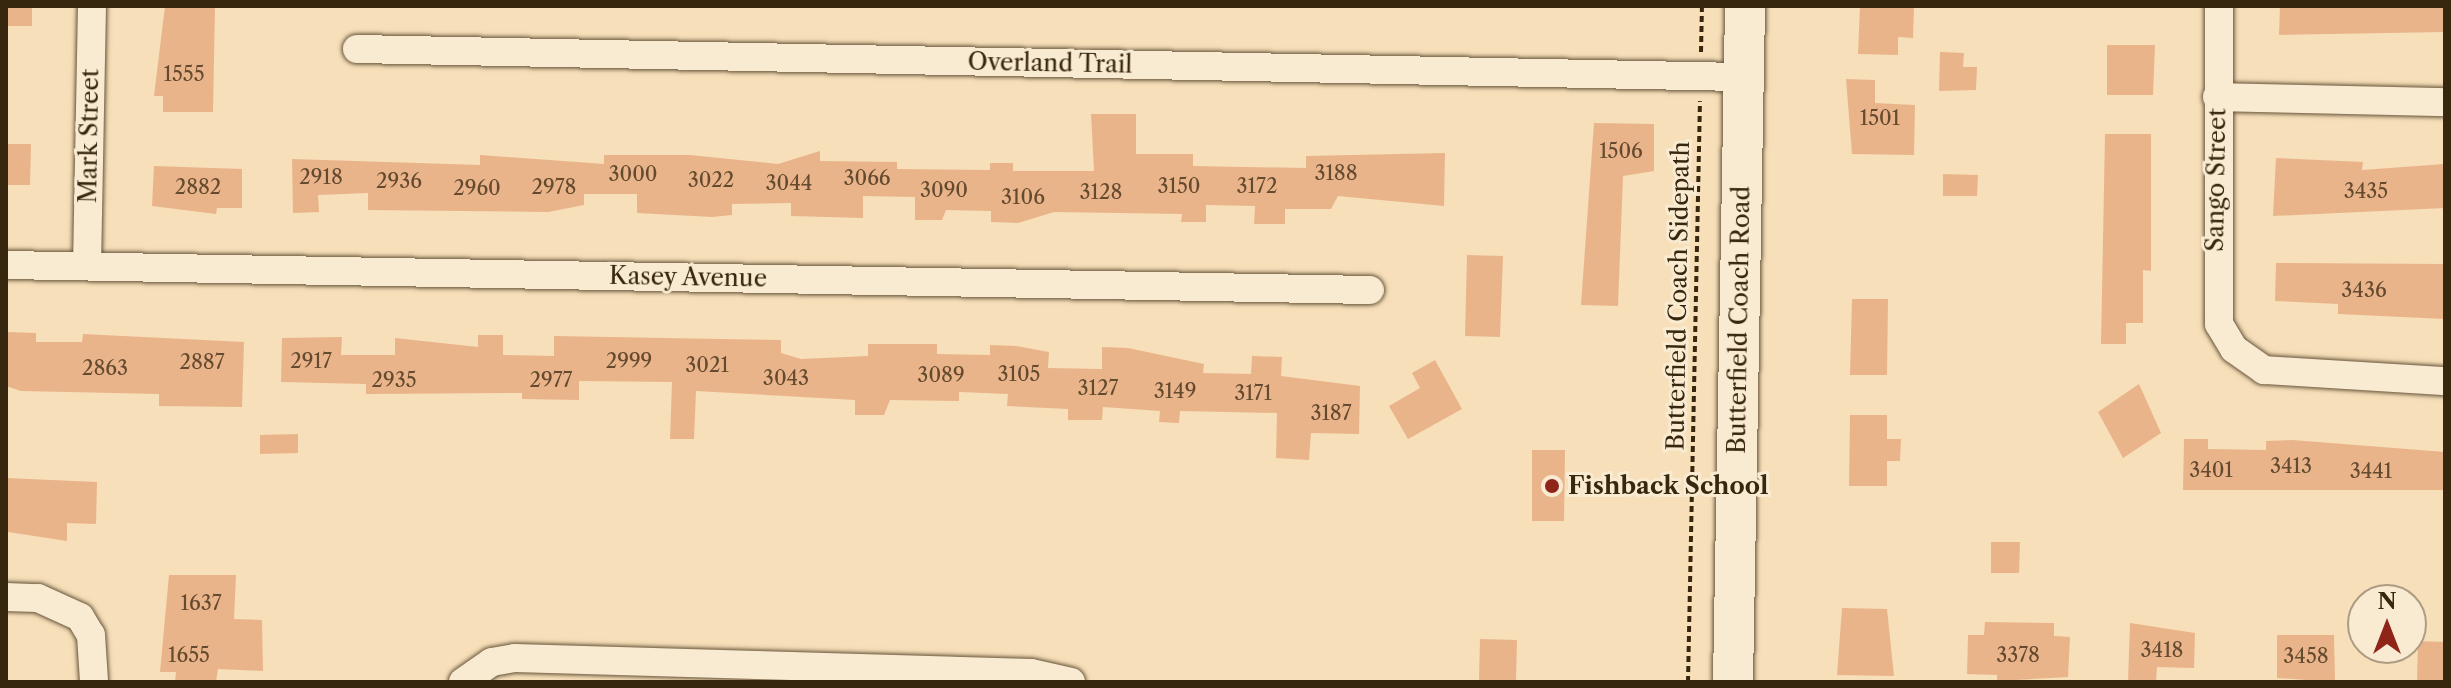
<!DOCTYPE html>
<html>
<head>
<meta charset="utf-8">
<style>
	body { margin:0 }
	#map { position:relative; width:2451px; height:688px; overflow:hidden; background:#f6dfb9; font-family:"Libre Caslon Text",serif }
	div>[style] { position:absolute }
	[style*='--x'] { left:calc(var(--x)*1px); top:calc(var(--y)*1px); width:calc(var(--w)*1px); rotate:calc(var(--a)*1deg) }
	.building>* { inset:0; background:#eab48b }
	.path>* { height:4px; margin-top:-2px; transform-origin:0; background:repeating-linear-gradient(90deg,#38270f 0 6px,transparent 0 10px) }
	.roads { filter:drop-shadow(0 0 2px #68553a) drop-shadow(0 0 2px #68553a) }
	.street>* { height:28px; margin:-14px; padding:0 14px; transform-origin:14px; border-radius:14px; background:#f9ead2 }
	.secondary>* { height:40px; margin:-20px; padding:0 20px; transform-origin:20px; border-radius:20px; background:#f9ead2 }
	.dots>* { width:22px; height:22px; translate:-50% -50%; box-sizing:border-box; border:4px solid #f9ead2; border-radius:50% }
	span { translate:-50% -50%; white-space:nowrap; text-align:center; line-height:1.15; -webkit-text-stroke:6px #f9ead2; paint-order:stroke }
	.number-label { font-size:20px; color:#644a2e }
	.number-label span { -webkit-text-stroke-width:0 }
	.street-label { font-size:24px; color:#38270f }
	.poi-label { font-size:24px; color:#38270f; font-weight:700 }
	.left { translate:0 -50%; text-align:left }
	.frame { position:absolute; inset:0; border:8px solid #38270f; pointer-events:none }
	.north { position:absolute; left:2347px; top:584px; width:80px; height:80px; box-sizing:border-box; background:#f9ead2; border:2px solid #ac9c84; border-radius:50%; rotate:0deg; font-size:22px; font-weight:700; line-height:32px; text-align:center; color:#38270f }
	.north::after { content:''; display:block; margin:auto; width:28px; height:36px; background:#8f2418; clip-path:polygon(50% 0,100% 100%,50% 72%,0 100%) }
</style>
</head>
<body>
<div id="map">
	<div class="building">
		<div style="clip-path:polygon(6px 6px,32px 6px,32px 26px,6px 26px)"></div>
		<div style="clip-path:polygon(165px 6px,215px 6px,213px 112px,163px 112px,163px 96px,154px 96px)"></div>
		<div style="clip-path:polygon(1860px 6px,1914px 6px,1913px 38px,1898px 37px,1898px 55px,1858px 54px)"></div>
		<div style="clip-path:polygon(2280px 6px,2445px 6px,2445px 32px,2279px 35px)"></div>
		<div style="clip-path:polygon(2107px 45px,2155px 45px,2153px 95px,2107px 95px)"></div>
		<div style="clip-path:polygon(1940px 52px,1964px 53px,1963px 67px,1977px 67px,1976px 90px,1939px 91px)"></div>
		<div style="clip-path:polygon(1846px 79px,1875px 80px,1875px 103px,1915px 105px,1914px 155px,1852px 154px)"></div>
		<div style="clip-path:polygon(1091px 114px,1136px 114px,1136px 154px,1193px 154px,1193px 166px,1306px 168px,1306px 156px,1445px 153px,1444px 206px,1338px 196px,1331px 209px,1285px 209px,1285px 224px,1254px 224px,1255px 206px,1206px 205px,1206px 222px,1181px 222px,1182px 214px,1054px 212px,1018px 223px,991px 222px,991px 211px,946px 210px,942px 220px,915px 220px,915px 197px,863px 196px,863px 218px,791px 216px,791px 203px,732px 204px,732px 215px,712px 217px,637px 213px,637px 194px,584px 194px,584px 205px,548px 212px,368px 210px,368px 193px,318px 195px,319px 212px,293px 213px,292px 159px,480px 165px,480px 155px,604px 164px,604px 155px,690px 155px,778px 164px,820px 151px,820px 161px,897px 162px,897px 169px,990px 170px,990px 163px,1013px 163px,1013px 171px,1094px 171px)"></div>
		<div style="clip-path:polygon(1594px 123px,1654px 124px,1654px 171px,1623px 176px,1618px 306px,1581px 305px)"></div>
		<div style="clip-path:polygon(2105px 134px,2151px 134px,2151px 271px,2143px 270px,2143px 323px,2126px 323px,2126px 344px,2101px 344px)"></div>
		<div style="clip-path:polygon(6px 144px,31px 144px,30px 185px,6px 185px)"></div>
		<div style="clip-path:polygon(2276px 158px,2363px 162px,2362px 170px,2444px 164px,2445px 208px,2273px 216px)"></div>
		<div style="clip-path:polygon(154px 166px,242px 169px,242px 208px,217px 208px,216px 214px,152px 206px)"></div>
		<div style="clip-path:polygon(1943px 174px,1978px 175px,1977px 196px,1943px 196px)"></div>
		<div style="clip-path:polygon(1467px 255px,1503px 256px,1500px 337px,1465px 336px)"></div>
		<div style="clip-path:polygon(2276px 263px,2445px 264px,2445px 319px,2338px 314px,2338px 304px,2275px 301px)"></div>
		<div style="clip-path:polygon(1852px 299px,1888px 299px,1887px 375px,1850px 375px)"></div>
		<div style="clip-path:polygon(6px 332px,36px 333px,36px 342px,82px 342px,83px 334px,244px 342px,242px 407px,159px 406px,159px 394px,21px 391px,6px 386px)"></div>
		<div style="clip-path:polygon(478px 335px,503px 335px,503px 355px,554px 356px,554px 336px,781px 340px,781px 353px,801px 359px,868px 356px,868px 344px,937px 344px,937px 354px,990px 355px,990px 345px,1016px 346px,1049px 352px,1048px 368px,1102px 369px,1102px 347px,1128px 348px,1204px 364px,1203px 373px,1251px 374px,1252px 356px,1282px 357px,1281px 376px,1360px 386px,1359px 434px,1311px 433px,1309px 460px,1276px 458px,1277px 413px,1180px 411px,1179px 423px,1159px 422px,1160px 411px,1103px 407px,1102px 420px,1068px 420px,1068px 409px,1007px 406px,1008px 394px,959px 392px,959px 401px,890px 400px,884px 415px,855px 415px,855px 400px,696px 391px,694px 439px,670px 439px,672px 382px,579px 381px,579px 400px,522px 399px,522px 393px,366px 394px,366px 384px,281px 382px,282px 338px,342px 337px,341px 355px,395px 355px,395px 338px,478px 347px)"></div>
		<div style="clip-path:polygon(1435px 360px,1462px 409px,1408px 439px,1389px 406px,1420px 388px,1412px 373px)"></div>
		<div style="clip-path:polygon(2139px 384px,2161px 433px,2123px 458px,2098px 412px)"></div>
		<div style="clip-path:polygon(1850px 415px,1887px 415px,1887px 439px,1901px 439px,1900px 461px,1887px 461px,1887px 486px,1849px 486px)"></div>
		<div style="clip-path:polygon(298px 434px,298px 453px,260px 454px,260px 435px)"></div>
		<div style="clip-path:polygon(2184px 439px,2208px 439px,2208px 449px,2266px 450px,2266px 441px,2292px 440px,2445px 452px,2445px 490px,2183px 490px)"></div>
		<div style="clip-path:polygon(1532px 450px,1565px 450px,1564px 521px,1532px 521px)"></div>
		<div style="clip-path:polygon(6px 478px,97px 482px,96px 524px,67px 523px,67px 541px,8px 532px)"></div>
		<div style="clip-path:polygon(1991px 542px,2020px 542px,2019px 573px,1991px 573px)"></div>
		<div style="clip-path:polygon(169px 575px,236px 575px,234px 619px,262px 620px,263px 671px,218px 669px,216px 682px,175px 682px,176px 672px,160px 672px)"></div>
		<div style="clip-path:polygon(1842px 608px,1887px 609px,1894px 676px,1837px 675px)"></div>
		<div style="clip-path:polygon(1985px 622px,2054px 623px,2054px 636px,2070px 637px,2068px 677px,1997px 681px,1997px 675px,1967px 674px,1968px 635px,1984px 635px)"></div>
		<div style="clip-path:polygon(2130px 623px,2195px 633px,2194px 668px,2157px 667px,2156px 682px,2128px 682px)"></div>
		<div style="clip-path:polygon(2277px 635px,2334px 635px,2335px 682px,2277px 678px)"></div>
		<div style="clip-path:polygon(1480px 639px,1517px 640px,1516px 680px,1479px 680px)"></div>
		<div style="clip-path:polygon(2418px 641px,2445px 642px,2445px 682px,2417px 682px)"></div>
	</div>
	<div class="path">
		<div style="--x:1701;--y:52;--w:46;--a:-88.8"></div>
		<div style="--x:1688;--y:682;--w:581;--a:-88.82"></div>
	</div>
	<div class="roads">
		<div class="street">
			<div style="--x:2219;--y:6;--w:318;--a:90"></div>
			<div style="--x:2219;--y:324;--w:29;--a:59"></div>
			<div style="--x:2234;--y:349;--w:37;--a:35"></div>
			<div style="--x:2264;--y:370;--w:181;--a:3.5"></div>
			<div style="--x:357;--y:49;--w:1387;--a:1.16"></div>
			<div style="--x:2217;--y:97;--w:228;--a:1.3"></div>
			<div style="--x:6;--y:265;--w:1364;--a:1.05"></div>
			<div style="--x:87;--y:266;--w:260;--a:-88.9"></div>
			<div style="--x:6;--y:597;--w:32;--a:2"></div>
			<div style="--x:38;--y:598;--w:46;--a:24.3"></div>
			<div style="--x:80;--y:617;--w:21;--a:59"></div>
			<div style="--x:91;--y:635;--w:47;--a:86.3"></div>
			<div style="--x:463;--y:682;--w:35;--a:-35"></div>
			<div style="--x:492;--y:662;--w:23;--a:-10"></div>
			<div style="--x:515;--y:658;--w:516;--a:1.67"></div>
			<div style="--x:1031;--y:673;--w:41;--a:12.7"></div>
		</div>
		<div class="secondary">
			<div style="--x:1733;--y:682;--w:676;--a:-88.98"></div>
		</div>
	</div>
	<div class="dots">
		<div style="left:1552px;top:486px;background:#8f2418"></div>
	</div>
	<div class="number-label">
		<span style="left:184px;top:74px">1555</span>
		<span style="left:1880px;top:118px">1501</span>
		<span style="left:1621px;top:151px">1506</span>
		<span style="left:1336px;top:173px">3188</span>
		<span style="left:633px;top:174px">3000</span>
		<span style="left:321px;top:177px">2918</span>
		<span style="left:867px;top:178px">3066</span>
		<span style="left:711px;top:180px">3022</span>
		<span style="left:399px;top:181px">2936</span>
		<span style="left:789px;top:183px">3044</span>
		<span style="left:1179px;top:186px">3150</span>
		<span style="left:1257px;top:186px">3172</span>
		<span style="left:198px;top:187px">2882</span>
		<span style="left:554px;top:187px">2978</span>
		<span style="left:477px;top:188px">2960</span>
		<span style="left:944px;top:190px">3090</span>
		<span style="left:2366px;top:191px">3435</span>
		<span style="left:1101px;top:192px">3128</span>
		<span style="left:1023px;top:197px">3106</span>
		<span style="left:2364px;top:290px">3436</span>
		<span style="left:311px;top:361px">2917</span>
		<span style="left:629px;top:361px">2999</span>
		<span style="left:202px;top:362px">2887</span>
		<span style="left:707px;top:365px">3021</span>
		<span style="left:105px;top:368px">2863</span>
		<span style="left:1019px;top:374px">3105</span>
		<span style="left:941px;top:375px">3089</span>
		<span style="left:786px;top:378px">3043</span>
		<span style="left:394px;top:380px">2935</span>
		<span style="left:551px;top:380px">2977</span>
		<span style="left:1098px;top:388px">3127</span>
		<span style="left:1175px;top:391px">3149</span>
		<span style="left:1253px;top:393px">3171</span>
		<span style="left:1331px;top:413px">3187</span>
		<span style="left:2291px;top:466px">3413</span>
		<span style="left:2211px;top:470px">3401</span>
		<span style="left:2371px;top:471px">3441</span>
		<span style="left:201px;top:603px">1637</span>
		<span style="left:2162px;top:650px">3418</span>
		<span style="left:189px;top:655px">1655</span>
		<span style="left:2018px;top:655px">3378</span>
		<span style="left:2306px;top:656px">3458</span>
	</div>
	<div class="street-label">
		<span style="left:1050px;top:63px;rotate:1deg">Overland Trail</span>
		<span style="left:89px;top:136px;rotate:-89deg">Mark Street</span>
		<span style="left:2216px;top:180px;rotate:-89deg">Sango Street</span>
		<span style="left:688px;top:277px;rotate:1deg">Kasey Avenue</span>
		<span style="left:1678px;top:296px;rotate:-89deg">Butterfield Coach Sidepath</span>
		<span style="left:1739px;top:320px;rotate:-89deg">Butterfield Coach Road</span>
	</div>
	<div class="poi-label">
		<span class="left" style="left:1568px;top:486px">Fishback School</span>
	</div>
	<div class="frame"></div>
	<div class="north">N</div>
</div>
</body>
</html>
